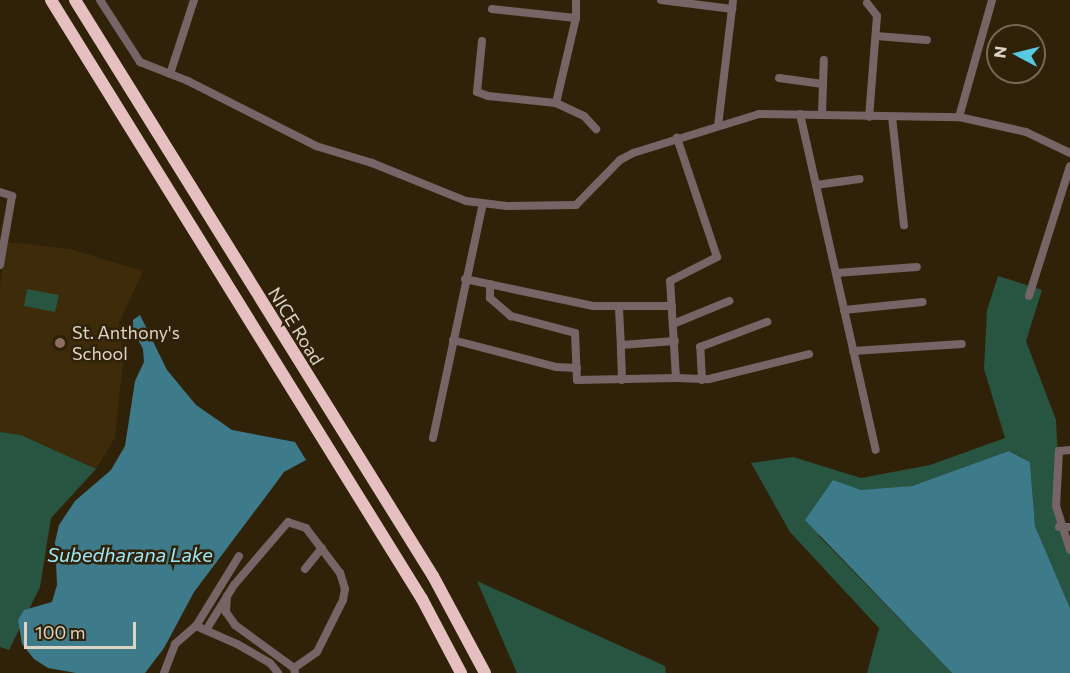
<!DOCTYPE html>
<html>
<head>
<meta charset="utf-8">
<style>
	body { margin:0 }
	#map { position:relative; width:1070px; height:673px; overflow:hidden; background:#302209; font-family:Commissioner,sans-serif }
	div>[style] { position:absolute }
	[style*='--x'] { left:calc(var(--x)*1px); top:calc(var(--y)*1px); width:calc(var(--w)*1px); rotate:calc(var(--a)*1deg) }
	.built>* { inset:0; background:#3d2b0a }
	.green>* { inset:0; background:#275542 }
	.water>* { inset:0; background:#3d7b8b }
	.minor>* { height:8px; margin:-4px; padding:0 4px; transform-origin:4px; border-radius:4px; background:#756566 }
	.highway>* { height:12px; margin:-6px; padding:0 6px; transform-origin:6px; border-radius:6px; background:#e6c0c1 }
	.dots>* { width:16px; height:16px; translate:-50% -50%; box-sizing:border-box; border:3px solid #302209; border-radius:50% }
	span { translate:-50% -50%; white-space:nowrap; text-align:center; line-height:1.15; -webkit-text-stroke:5px #302209; paint-order:stroke }
	.street-label { font-size:18px; color:#ddd4c6 }
	.poi-label { font-size:18px; color:#ddd4c6 }
	.left { translate:0 -50%; text-align:left }
	.water-label { font-size:20px; color:#9ce7fa; font-style:italic }
	.north { position:absolute; left:986px; top:24px; width:60px; height:60px; box-sizing:border-box; background:#302209; border:2px solid #756955; border-radius:50%; rotate:277deg; font-size:16px; font-weight:700; line-height:24px; text-align:center; color:#ddd4c6 }
	.north::after { content:''; display:block; margin:auto; width:21px; height:27px; background:#58c9e3; clip-path:polygon(50% 0,100% 100%,50% 72%,0 100%) }
	.scale { position:absolute; left:24px; top:622px; width:112px; height:27px; box-sizing:border-box; border:3px solid #ddd4c6; border-top:0; padding-left:8px; font-size:18px; line-height:21px; white-space:nowrap; color:#ddd4c6; -webkit-text-stroke:4px #302209; paint-order:stroke }
</style>
</head>
<body>
<div id="map">
	<div class="built">
		<div style="clip-path:polygon(8px 242px,70px 249px,143px 271px,119px 323px,123px 363px,115px 438px,96px 469px,21px 435px,0 432px,0 285px)"></div>
	</div>
	<div class="green">
		<div style="clip-path:polygon(998px 276px,1042px 290px,1026px 341px,1056px 420px,1061px 520px,1070px 539px,1070px 608px,1035px 526px,1030px 462px,1010px 451px,912px 486px,861px 491px,833px 480px,819px 536px,952px 673px,867px 673px,879px 628px,790px 532px,751px 463px,793px 457px,861px 478px,930px 465px,1005px 438px,984px 369px,987px 310px)"></div>
		<div style="clip-path:polygon(27px 289px,59px 295px,55px 312px,24px 306px)"></div>
		<div style="clip-path:polygon(0 432px,21px 435px,96px 469px,51px 518px,40px 587px,9px 650px,0 647px)"></div>
		<div style="clip-path:polygon(477px 581px,665px 666px,666px 673px,517px 673px)"></div>
	</div>
	<div class="water">
		<div style="clip-path:polygon(140px 315px,167px 370px,196px 405px,232px 430px,295px 442px,306px 460px,284px 472px,273px 487px,194px 592px,164px 648px,145px 673px,76px 673px,48px 668px,34px 659px,22px 644px,18px 620px,24px 610px,52px 602px,57px 585px,55px 542px,59px 525px,75px 501px,111px 470px,125px 446px,135px 381px,144px 362px,143px 349px,133px 330px,133px 320px)"></div>
		<div style="clip-path:polygon(1009px 451px,1030px 462px,1035px 526px,1070px 608px,1070px 673px,952px 673px,805px 520px,833px 480px,861px 490px,912px 486px)"></div>
	</div>
	<div class="minor">
		<div style="--x:100;--y:0;--w:74;--a:57.2"></div>
		<div style="--x:140;--y:62;--w:52;--a:21.6"></div>
		<div style="--x:188;--y:81;--w:144;--a:26.9"></div>
		<div style="--x:316;--y:146;--w:59;--a:16.9"></div>
		<div style="--x:372;--y:163;--w:101;--a:22"></div>
		<div style="--x:466;--y:201;--w:41;--a:7"></div>
		<div style="--x:507;--y:206;--w:69;--a:-0.8"></div>
		<div style="--x:576;--y:205;--w:63;--a:-45.6"></div>
		<div style="--x:620;--y:160;--w:15;--a:-28"></div>
		<div style="--x:633;--y:153;--w:132;--a:-17.2"></div>
		<div style="--x:759;--y:114;--w:200;--a:0.9"></div>
		<div style="--x:959;--y:117;--w:69;--a:12.6"></div>
		<div style="--x:1026;--y:132;--w:49;--a:25.5"></div>
		<div style="--x:661;--y:0;--w:72;--a:7.2"></div>
		<div style="--x:867;--y:3;--w:16;--a:52"></div>
		<div style="--x:877;--y:16;--w:101;--a:94.5"></div>
		<div style="--x:492;--y:9;--w:84;--a:6.1"></div>
		<div style="--x:576;--y:18;--w:18;--a:-90"></div>
		<div style="--x:876;--y:36;--w:51;--a:4.5"></div>
		<div style="--x:482;--y:41;--w:51;--a:95.6"></div>
		<div style="--x:477;--y:92;--w:12;--a:20"></div>
		<div style="--x:488;--y:96;--w:68;--a:5.9"></div>
		<div style="--x:556;--y:103;--w:31;--a:25"></div>
		<div style="--x:584;--y:116;--w:18;--a:47"></div>
		<div style="--x:170;--y:74;--w:78;--a:-72"></div>
		<div style="--x:779;--y:78;--w:44;--a:7.8"></div>
		<div style="--x:823;--y:84;--w:31;--a:92"></div>
		<div style="--x:823;--y:84;--w:24;--a:-88"></div>
		<div style="--x:556;--y:103;--w:87;--a:-76.8"></div>
		<div style="--x:800;--y:114;--w:344;--a:77.3"></div>
		<div style="--x:892;--y:117;--w:109;--a:83.7"></div>
		<div style="--x:959;--y:117;--w:122;--a:-74.2"></div>
		<div style="--x:718;--y:126;--w:127;--a:-83.2"></div>
		<div style="--x:816;--y:185;--w:44;--a:-7.8"></div>
		<div style="--x:0;--y:192;--w:13;--a:18"></div>
		<div style="--x:12;--y:196;--w:70;--a:99.9"></div>
		<div style="--x:836;--y:273;--w:81;--a:-4.2"></div>
		<div style="--x:465;--y:279;--w:131;--a:11.9"></div>
		<div style="--x:593;--y:306;--w:79;--a:0"></div>
		<div style="--x:490;--y:284;--w:14;--a:90"></div>
		<div style="--x:490;--y:298;--w:28;--a:41"></div>
		<div style="--x:511;--y:316;--w:66;--a:14.9"></div>
		<div style="--x:575;--y:333;--w:47;--a:87.6"></div>
		<div style="--x:577;--y:380;--w:99;--a:-1.2"></div>
		<div style="--x:676;--y:378;--w:97;--a:-93.5"></div>
		<div style="--x:670;--y:281;--w:53;--a:-27.1"></div>
		<div style="--x:717;--y:257;--w:126;--a:-108.6"></div>
		<div style="--x:1029;--y:296;--w:136;--a:-72.5"></div>
		<div style="--x:619;--y:309;--w:36;--a:87"></div>
		<div style="--x:844;--y:310;--w:79;--a:-5.8"></div>
		<div style="--x:673;--y:324;--w:61;--a:-22.3"></div>
		<div style="--x:453;--y:340;--w:106;--a:14.7"></div>
		<div style="--x:556;--y:367;--w:21;--a:3"></div>
		<div style="--x:853;--y:351;--w:109;--a:-3.7"></div>
		<div style="--x:676;--y:378;--w:33;--a:2"></div>
		<div style="--x:709;--y:379;--w:103;--a:-14"></div>
		<div style="--x:622;--y:380;--w:35;--a:-92"></div>
		<div style="--x:621;--y:345;--w:54;--a:-4.2"></div>
		<div style="--x:702;--y:380;--w:33;--a:-93"></div>
		<div style="--x:700;--y:347;--w:72;--a:-20.5"></div>
		<div style="--x:433;--y:438;--w:240;--a:-78"></div>
		<div style="--x:1070;--y:450;--w:11;--a:175"></div>
		<div style="--x:1059;--y:451;--w:55;--a:93.1"></div>
		<div style="--x:1056;--y:506;--w:46;--a:72.3"></div>
		<div style="--x:1059;--y:527;--w:11;--a:0"></div>
		<div style="--x:305;--y:569;--w:27;--a:-51"></div>
		<div style="--x:196;--y:626;--w:45;--a:23.7"></div>
		<div style="--x:237;--y:644;--w:38;--a:30"></div>
		<div style="--x:270;--y:663;--w:13;--a:51"></div>
		<div style="--x:206;--y:630;--w:38;--a:-58"></div>
		<div style="--x:294;--y:668;--w:28;--a:-35"></div>
		<div style="--x:317;--y:652;--w:58;--a:-63.4"></div>
		<div style="--x:343;--y:600;--w:11;--a:-80"></div>
		<div style="--x:345;--y:589;--w:17;--a:-107"></div>
		<div style="--x:340;--y:573;--w:56;--a:-127.1"></div>
		<div style="--x:306;--y:528;--w:19;--a:-162"></div>
		<div style="--x:288;--y:522;--w:83;--a:130.6"></div>
		<div style="--x:234;--y:585;--w:13;--a:122"></div>
		<div style="--x:227;--y:596;--w:16;--a:94"></div>
		<div style="--x:226;--y:612;--w:16;--a:55"></div>
		<div style="--x:235;--y:625;--w:73;--a:36.1"></div>
		<div style="--x:294;--y:668;--w:5;--a:79"></div>
		<div style="--x:164;--y:673;--w:31;--a:-69"></div>
		<div style="--x:175;--y:644;--w:28;--a:-41"></div>
		<div style="--x:196;--y:626;--w:82;--a:-58.4"></div>
	</div>
	<div class="highway">
		<div style="--x:51;--y:0;--w:705;--a:58.23"></div>
		<div style="--x:422;--y:599;--w:84;--a:62.2"></div>
		<div style="--x:75;--y:0;--w:678;--a:58.14"></div>
		<div style="--x:433;--y:576;--w:110;--a:61.8"></div>
	</div>
	<div class="dots">
		<div style="left:60px;top:343px;background:#8d6e63"></div>
	</div>
	<div class="street-label">
		<span style="left:296px;top:326px;rotate:58deg">NICE Road</span>
	</div>
	<div class="poi-label">
		<span class="left" style="left:72px;top:343px">St. Anthony's<br>School</span>
	</div>
	<div class="water-label">
		<span style="left:130px;top:554px">Subedharana Lake</span>
	</div>
	<div class="north">N</div>
	<div class="scale">100 m</div>
</div>
</body>
</html>
